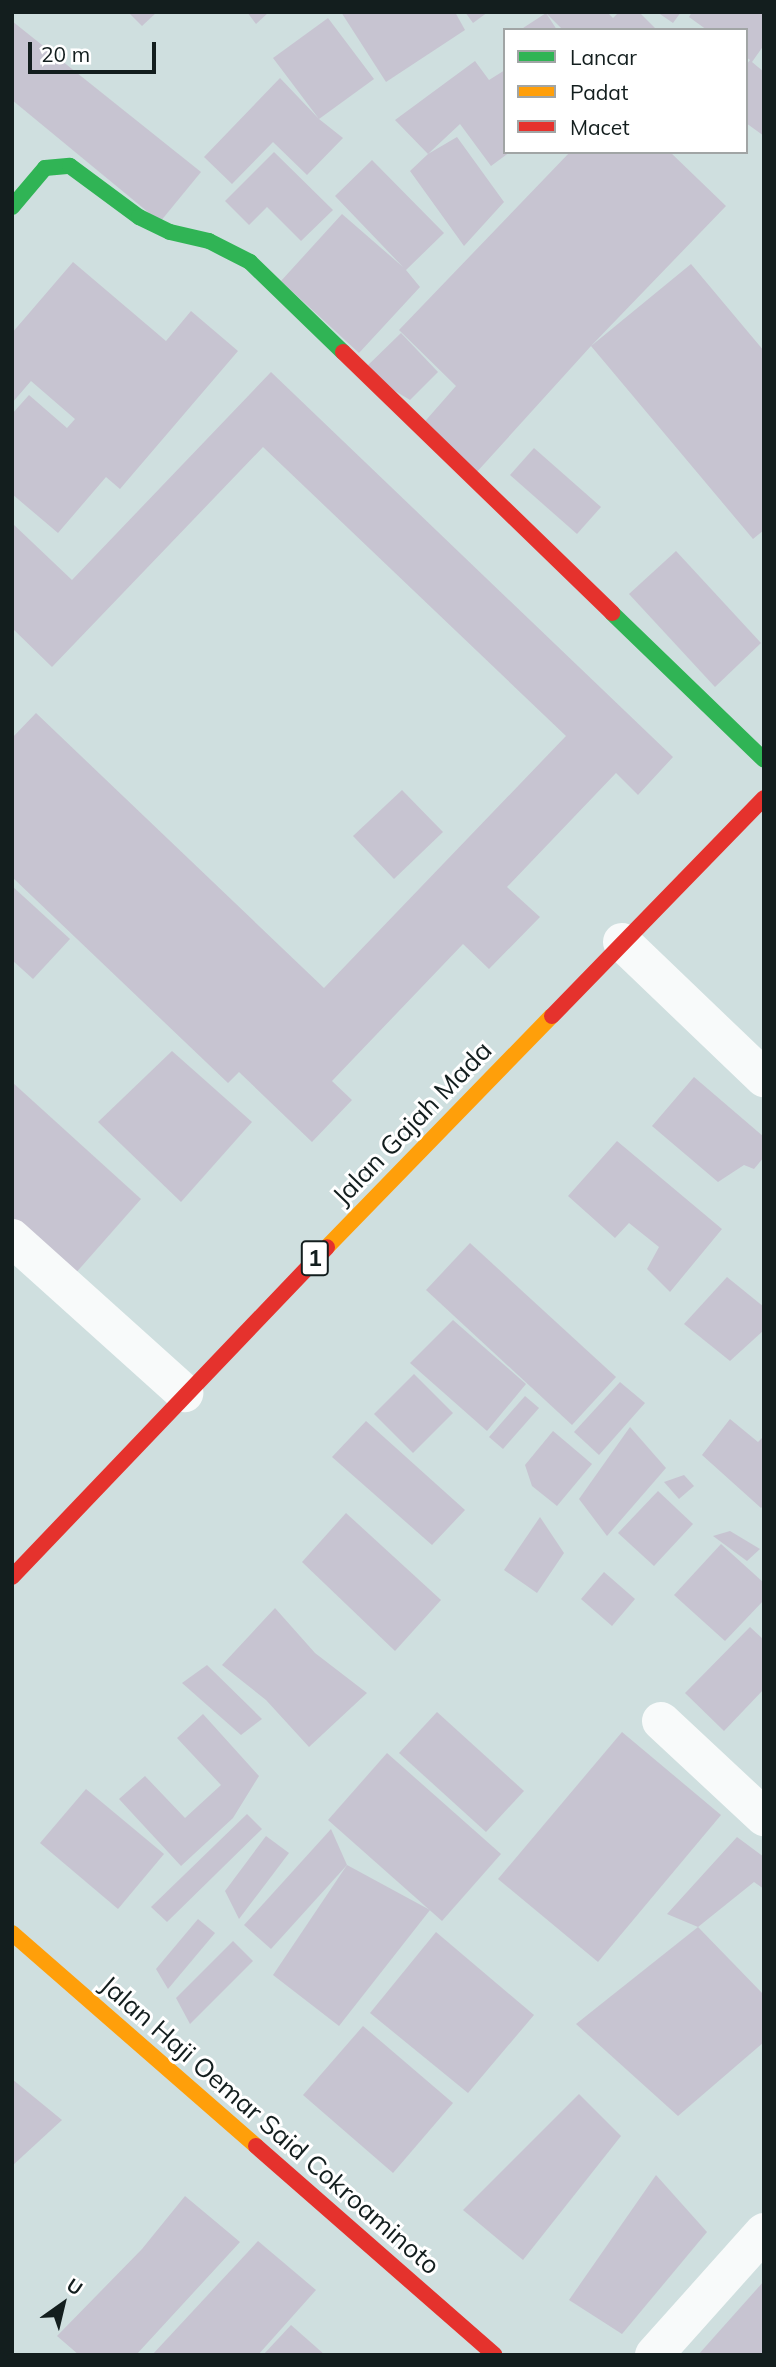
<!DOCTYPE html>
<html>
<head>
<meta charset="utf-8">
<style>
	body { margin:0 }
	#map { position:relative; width:776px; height:2367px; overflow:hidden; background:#cfdfdf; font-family:Mulish,sans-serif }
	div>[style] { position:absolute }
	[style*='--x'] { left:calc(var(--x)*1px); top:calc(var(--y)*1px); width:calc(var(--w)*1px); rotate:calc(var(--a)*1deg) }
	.building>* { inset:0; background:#c7c4d1 }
	.street>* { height:38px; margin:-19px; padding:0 19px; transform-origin:19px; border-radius:19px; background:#f8fafa }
	.fast>* { height:16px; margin:-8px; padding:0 8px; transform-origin:8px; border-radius:8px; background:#30b455 }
	.slow>* { height:16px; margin:-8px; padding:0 8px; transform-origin:8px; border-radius:8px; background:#ff9f0a }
	.jam>* { height:16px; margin:-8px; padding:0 8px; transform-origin:8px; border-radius:8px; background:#e5322d }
	span { translate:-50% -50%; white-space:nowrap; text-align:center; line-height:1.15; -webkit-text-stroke:6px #fff; paint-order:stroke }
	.shield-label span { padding:2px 5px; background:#fff; border:2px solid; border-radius:5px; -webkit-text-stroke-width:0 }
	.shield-label { font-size:24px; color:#131e1e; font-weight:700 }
	.street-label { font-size:26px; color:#131e1e }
	.frame { position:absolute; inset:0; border:14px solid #131e1e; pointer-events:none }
	.legend { position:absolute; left:503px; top:28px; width:245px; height:126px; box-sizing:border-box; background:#fff; border:2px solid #a1a5a5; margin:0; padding:9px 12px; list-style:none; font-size:21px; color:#131e1e }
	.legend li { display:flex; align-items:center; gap:14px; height:35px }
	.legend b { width:35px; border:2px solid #a1a5a5 }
	.north { position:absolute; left:28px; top:2269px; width:70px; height:70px; -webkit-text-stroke:5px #fff; paint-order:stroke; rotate:34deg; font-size:19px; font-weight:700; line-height:28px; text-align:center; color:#131e1e }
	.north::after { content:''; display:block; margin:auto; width:24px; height:32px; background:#131e1e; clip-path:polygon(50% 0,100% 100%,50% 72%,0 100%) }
	.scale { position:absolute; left:28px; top:42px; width:128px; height:32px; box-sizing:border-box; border:4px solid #131e1e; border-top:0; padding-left:9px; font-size:21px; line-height:24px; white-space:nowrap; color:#131e1e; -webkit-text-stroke:5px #fff; paint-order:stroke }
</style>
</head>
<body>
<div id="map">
	<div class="building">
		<div style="clip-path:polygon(128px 12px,157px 12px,142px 26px)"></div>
		<div style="clip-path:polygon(247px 12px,269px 12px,256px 24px)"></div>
		<div style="clip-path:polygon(341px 12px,455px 12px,465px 30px,386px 82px)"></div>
		<div style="clip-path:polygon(465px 12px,488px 12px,473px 23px)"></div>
		<div style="clip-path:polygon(545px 12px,607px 12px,613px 18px,619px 12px,639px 12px,657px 30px,563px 30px)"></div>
		<div style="clip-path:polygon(657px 12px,681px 12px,673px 23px)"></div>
		<div style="clip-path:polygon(692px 12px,764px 12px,764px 45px,752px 62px,764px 72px,764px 136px,746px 123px,746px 65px,750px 60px,746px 57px,746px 30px,707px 30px,689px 17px)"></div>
		<div style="clip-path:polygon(546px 13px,557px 30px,520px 30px)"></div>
		<div style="clip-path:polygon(328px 18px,374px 79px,319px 119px,343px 138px,307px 175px,273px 142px,232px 184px,204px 157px,280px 78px,319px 119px,273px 58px)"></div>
		<div style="clip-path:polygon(12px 21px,201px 172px,160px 222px,12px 100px)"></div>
		<div style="clip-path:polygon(475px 61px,489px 80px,505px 70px,505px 152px,510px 152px,491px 166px,460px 124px,428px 154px,457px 137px,504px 202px,464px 246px,410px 171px,428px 154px,395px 120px)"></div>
		<div style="clip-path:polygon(274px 152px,333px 210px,301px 241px,267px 207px,249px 225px,225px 201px)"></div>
		<div style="clip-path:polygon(570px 152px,670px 152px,726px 206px,591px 346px,691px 264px,764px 351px,764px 530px,753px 539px,591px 346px,475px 474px,420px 427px,456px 386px,399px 330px)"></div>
		<div style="clip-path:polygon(372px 160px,444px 233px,406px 270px,420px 287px,359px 353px,281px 281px,342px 214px,403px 267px,335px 196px)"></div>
		<div style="clip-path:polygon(73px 262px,166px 341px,191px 311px,238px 351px,120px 489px,106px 477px,58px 533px,12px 494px,12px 414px,29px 395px,67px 428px,75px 419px,31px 381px,12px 403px,12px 333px)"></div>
		<div style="clip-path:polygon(401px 333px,438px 372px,410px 400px,362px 371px)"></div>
		<div style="clip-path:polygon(271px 372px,673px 757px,638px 795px,616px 773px,507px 887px,540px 917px,489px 969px,463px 944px,332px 1081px,352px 1100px,312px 1142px,239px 1072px,228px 1083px,12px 877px,12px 738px,36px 713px,324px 988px,566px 736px,263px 447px,52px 667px,12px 628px,12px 523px,72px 580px)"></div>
		<div style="clip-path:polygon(534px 448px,601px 507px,577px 534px,510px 475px)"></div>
		<div style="clip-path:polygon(676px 551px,761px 643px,715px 687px,629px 594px)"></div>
		<div style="clip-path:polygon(402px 790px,443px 832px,394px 879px,353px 836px)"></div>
		<div style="clip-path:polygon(12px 886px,70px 939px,33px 979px,12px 960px)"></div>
		<div style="clip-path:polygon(172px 1051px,252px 1122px,181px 1202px,98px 1122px)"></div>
		<div style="clip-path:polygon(694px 1077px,764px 1137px,764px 1157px,754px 1169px,744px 1165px,718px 1182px,652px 1126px)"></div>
		<div style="clip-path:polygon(12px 1082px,141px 1199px,67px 1283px,12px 1231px)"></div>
		<div style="clip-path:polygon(617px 1141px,722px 1229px,670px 1292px,647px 1269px,659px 1247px,629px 1223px,615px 1238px,568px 1196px)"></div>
		<div style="clip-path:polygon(470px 1243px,616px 1377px,572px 1425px,426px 1290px)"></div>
		<div style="clip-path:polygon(727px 1277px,764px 1307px,764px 1330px,730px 1361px,684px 1324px)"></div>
		<div style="clip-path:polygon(453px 1320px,526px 1384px,487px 1431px,410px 1363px)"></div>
		<div style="clip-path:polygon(414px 1374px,453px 1413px,413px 1453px,374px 1414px)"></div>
		<div style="clip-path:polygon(620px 1382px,645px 1403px,599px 1455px,574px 1432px)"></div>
		<div style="clip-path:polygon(525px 1396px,539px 1408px,503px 1449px,489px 1437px)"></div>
		<div style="clip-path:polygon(730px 1419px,758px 1442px,764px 1436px,764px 1505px,761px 1508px,702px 1455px)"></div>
		<div style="clip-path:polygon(366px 1421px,465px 1510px,432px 1545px,332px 1457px)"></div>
		<div style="clip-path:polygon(630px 1427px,666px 1468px,607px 1536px,579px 1499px)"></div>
		<div style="clip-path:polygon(553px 1431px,592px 1464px,557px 1506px,532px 1486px,525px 1465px)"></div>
		<div style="clip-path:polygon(684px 1475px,694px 1486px,679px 1499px,664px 1482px)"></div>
		<div style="clip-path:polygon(658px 1491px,693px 1524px,654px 1566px,618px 1533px)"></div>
		<div style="clip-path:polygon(346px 1513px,441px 1600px,395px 1651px,302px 1562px)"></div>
		<div style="clip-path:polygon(540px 1517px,564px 1553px,537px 1593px,504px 1570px)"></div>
		<div style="clip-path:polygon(730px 1531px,760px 1549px,747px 1561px,713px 1536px)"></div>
		<div style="clip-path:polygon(721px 1544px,764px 1583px,764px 1600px,725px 1641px,674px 1595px)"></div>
		<div style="clip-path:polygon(604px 1572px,635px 1599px,612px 1626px,581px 1599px)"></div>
		<div style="clip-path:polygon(275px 1608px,315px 1653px,367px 1693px,309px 1747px,266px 1700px,222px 1665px)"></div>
		<div style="clip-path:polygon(750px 1627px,764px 1640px,764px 1689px,724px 1731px,685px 1693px)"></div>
		<div style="clip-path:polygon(207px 1665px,262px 1719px,241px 1735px,182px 1683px)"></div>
		<div style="clip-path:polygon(437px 1712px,524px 1791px,486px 1832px,399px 1753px)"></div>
		<div style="clip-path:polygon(203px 1714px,259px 1776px,233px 1818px,181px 1866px,119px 1799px,145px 1776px,185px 1818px,221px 1785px,177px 1738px)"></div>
		<div style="clip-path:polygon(622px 1732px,721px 1815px,598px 1962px,498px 1879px)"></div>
		<div style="clip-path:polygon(387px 1753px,501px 1854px,442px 1921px,328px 1820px)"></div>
		<div style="clip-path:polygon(86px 1789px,164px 1854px,118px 1909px,40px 1843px)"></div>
		<div style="clip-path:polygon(247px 1814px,262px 1829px,167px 1922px,151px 1907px)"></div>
		<div style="clip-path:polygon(331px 1829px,347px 1865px,271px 1949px,244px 1925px)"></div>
		<div style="clip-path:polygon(266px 1836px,289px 1853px,239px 1919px,225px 1891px)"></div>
		<div style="clip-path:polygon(737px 1837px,764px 1857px,764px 1889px,754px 1882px,698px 1927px,667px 1914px)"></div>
		<div style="clip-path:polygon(347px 1865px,430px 1910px,339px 2026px,273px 1975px)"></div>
		<div style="clip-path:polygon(198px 1919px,215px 1933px,168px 1989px,156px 1969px)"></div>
		<div style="clip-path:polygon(698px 1927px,764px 1995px,764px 2042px,678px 2116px,576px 2024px)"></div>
		<div style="clip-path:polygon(436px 1932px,534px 2015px,468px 2093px,370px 2013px)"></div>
		<div style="clip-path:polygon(233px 1941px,253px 1961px,190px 2024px,176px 1998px)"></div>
		<div style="clip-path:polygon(363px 2026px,453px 2103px,393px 2173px,303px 2095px)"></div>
		<div style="clip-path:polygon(12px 2079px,62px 2120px,12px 2166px)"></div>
		<div style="clip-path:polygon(579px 2094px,621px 2136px,523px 2260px,463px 2210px)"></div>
		<div style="clip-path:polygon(656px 2175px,707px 2232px,622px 2334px,569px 2300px)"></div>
		<div style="clip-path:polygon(185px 2196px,240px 2242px,136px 2355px,79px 2355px,57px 2336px,142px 2249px)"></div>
		<div style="clip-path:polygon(258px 2241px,316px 2290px,258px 2355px,152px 2355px)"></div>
		<div style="clip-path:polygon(764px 2281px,764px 2355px,698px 2355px)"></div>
		<div style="clip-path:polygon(291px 2325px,325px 2355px,263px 2355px)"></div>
	</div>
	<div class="street">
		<div style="--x:622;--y:942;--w:197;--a:43.8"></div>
		<div style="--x:12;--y:1238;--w:232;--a:42"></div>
		<div style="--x:661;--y:1721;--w:141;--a:43"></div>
		<div style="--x:654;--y:2355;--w:165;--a:-48.2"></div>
	</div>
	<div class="fast">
		<div style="--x:12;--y:207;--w:51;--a:-49.8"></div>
		<div style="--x:45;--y:168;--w:25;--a:-5"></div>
		<div style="--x:70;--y:166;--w:86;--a:36.5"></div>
		<div style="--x:139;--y:217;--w:34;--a:26"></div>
		<div style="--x:170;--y:232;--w:40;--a:13"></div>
		<div style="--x:209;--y:241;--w:46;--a:27.1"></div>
		<div style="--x:250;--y:262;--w:129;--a:44.1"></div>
		<div style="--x:612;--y:613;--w:211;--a:44"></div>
	</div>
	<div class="slow">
		<div style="--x:327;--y:1247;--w:322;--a:-45.8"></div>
		<div style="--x:12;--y:1933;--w:324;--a:41.1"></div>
	</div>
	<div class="jam">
		<div style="--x:343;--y:352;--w:375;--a:44.1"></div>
		<div style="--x:552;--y:1016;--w:304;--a:-45.8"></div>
		<div style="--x:12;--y:1577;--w:456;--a:-46.3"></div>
		<div style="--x:256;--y:2146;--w:317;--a:41.2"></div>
	</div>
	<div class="shield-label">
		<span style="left:315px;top:1258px">1</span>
	</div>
	<div class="street-label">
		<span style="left:412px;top:1123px;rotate:-46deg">Jalan Gajah Mada</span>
		<span style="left:270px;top:2125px;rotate:41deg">Jalan Haji Oemar Said Cokroaminoto</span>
	</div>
	<div class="frame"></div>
	<ul class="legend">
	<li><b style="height:9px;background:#30b455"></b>Lancar</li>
	<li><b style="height:9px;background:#ff9f0a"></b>Padat</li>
	<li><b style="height:9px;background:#e5322d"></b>Macet</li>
	</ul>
	<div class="north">U</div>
	<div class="scale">20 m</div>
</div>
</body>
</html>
